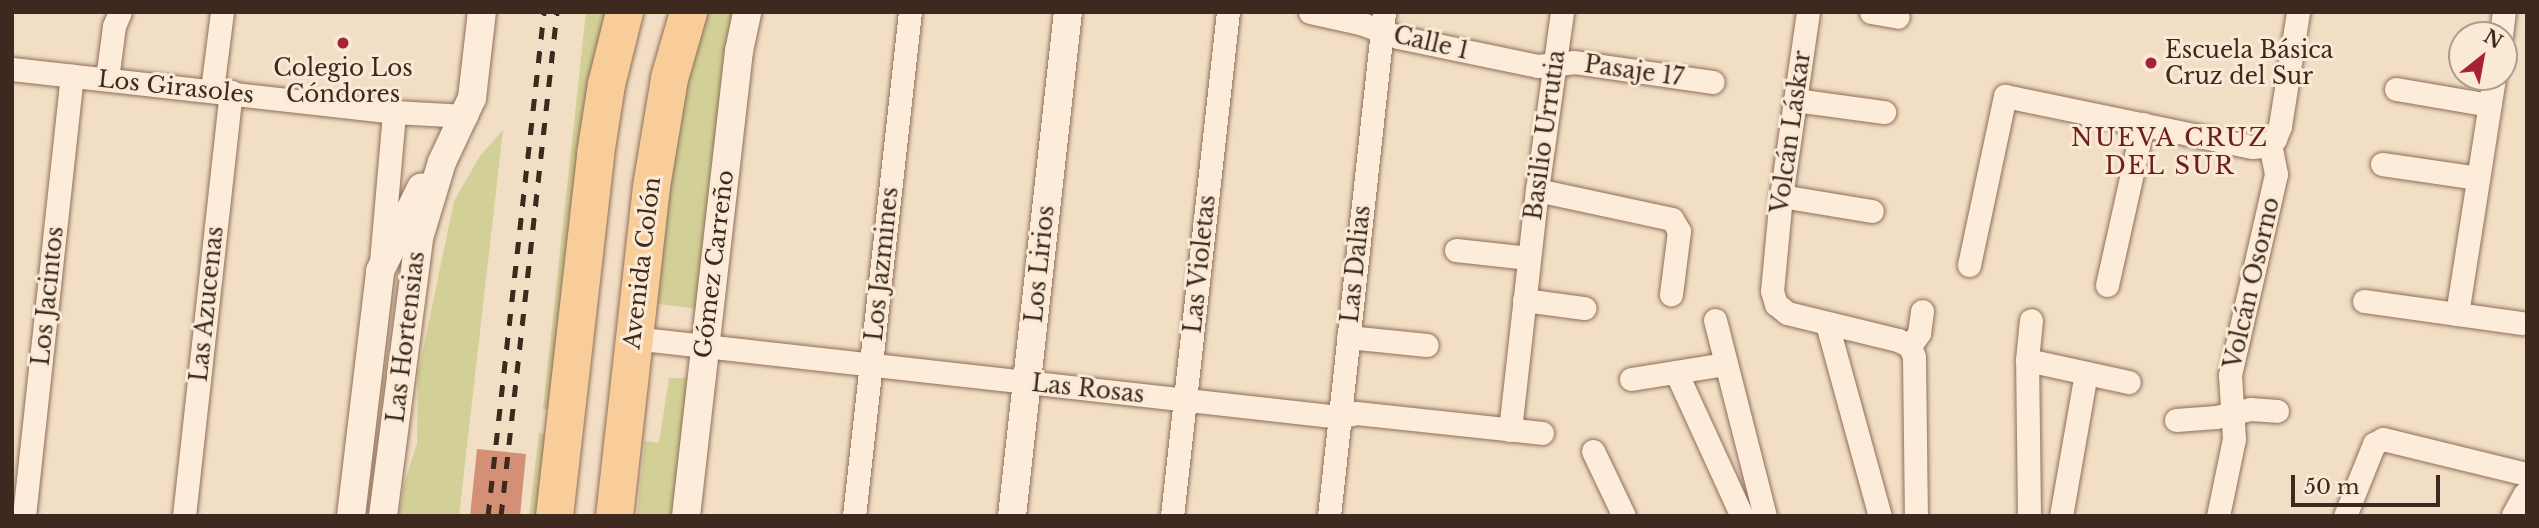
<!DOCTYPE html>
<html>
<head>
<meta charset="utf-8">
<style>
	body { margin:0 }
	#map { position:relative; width:2539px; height:528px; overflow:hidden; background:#f2dec5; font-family:"Libre Baskerville",serif }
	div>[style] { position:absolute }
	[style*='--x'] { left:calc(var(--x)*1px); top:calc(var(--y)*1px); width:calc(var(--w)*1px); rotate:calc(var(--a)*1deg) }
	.green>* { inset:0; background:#d2d097 }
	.building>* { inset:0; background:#d49077 }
	.roads { filter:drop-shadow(0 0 2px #8f6e59) drop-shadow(0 0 2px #8f6e59) }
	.minor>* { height:23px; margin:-11.5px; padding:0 11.5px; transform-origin:11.5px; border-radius:11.5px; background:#fcecd9 }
	.tertiary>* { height:28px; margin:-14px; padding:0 14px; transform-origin:14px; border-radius:14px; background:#fcecd9 }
	.primary>* { height:37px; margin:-18.5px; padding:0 18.5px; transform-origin:18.5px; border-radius:18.5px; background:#f8cd9a }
	.rail>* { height:5px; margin-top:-2.5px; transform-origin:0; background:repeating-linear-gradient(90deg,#3e291e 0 12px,transparent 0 24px) }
	.dots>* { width:19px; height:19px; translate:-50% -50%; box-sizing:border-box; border:4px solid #f9e9d5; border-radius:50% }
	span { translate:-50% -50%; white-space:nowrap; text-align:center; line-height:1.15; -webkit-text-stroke:6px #f9e9d5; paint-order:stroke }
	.street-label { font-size:23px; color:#3e291e }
	.poi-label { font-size:23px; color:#3e291e }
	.left { translate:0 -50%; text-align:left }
	.neighbourhood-label { font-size:24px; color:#6f1f19; letter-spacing:2px }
	.frame { position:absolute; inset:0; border:14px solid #3e291e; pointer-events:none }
	.north { position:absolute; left:2448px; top:21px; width:70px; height:70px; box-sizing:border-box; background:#f9e9d5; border:2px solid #ae9c8c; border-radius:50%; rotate:31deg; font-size:19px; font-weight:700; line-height:28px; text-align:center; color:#3e291e }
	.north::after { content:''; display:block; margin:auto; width:24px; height:32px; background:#a42336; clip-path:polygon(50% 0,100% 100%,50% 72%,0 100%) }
	.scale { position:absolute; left:2291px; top:475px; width:149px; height:32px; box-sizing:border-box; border:4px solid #3e291e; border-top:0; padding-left:9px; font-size:21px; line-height:24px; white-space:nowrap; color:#3e291e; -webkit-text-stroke:5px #f9e9d5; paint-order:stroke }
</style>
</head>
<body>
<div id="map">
	<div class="green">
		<div style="clip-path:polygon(586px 12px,614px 12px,556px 409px,543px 409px)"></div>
		<div style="clip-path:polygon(700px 12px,732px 12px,700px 309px,650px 303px,681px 77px)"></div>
		<div style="clip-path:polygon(503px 130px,459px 516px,399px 516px,404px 484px,417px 443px,418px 374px,454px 201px,480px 156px)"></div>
		<div style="clip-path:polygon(669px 378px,692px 378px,677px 516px,637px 516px,645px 441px,659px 443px)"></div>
		<div style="clip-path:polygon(539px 433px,549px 435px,540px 516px,529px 516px)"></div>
	</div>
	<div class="building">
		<div style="clip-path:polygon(477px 449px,526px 454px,520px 516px,470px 516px)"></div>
	</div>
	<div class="roads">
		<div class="minor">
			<div style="--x:1310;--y:12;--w:51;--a:12.4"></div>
			<div style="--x:1360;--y:23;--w:40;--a:20.2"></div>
			<div style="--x:1398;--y:37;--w:143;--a:11.7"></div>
			<div style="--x:1538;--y:66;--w:36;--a:-6"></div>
			<div style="--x:1574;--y:62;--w:140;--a:8.2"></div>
			<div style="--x:1808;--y:12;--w:186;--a:98.3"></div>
			<div style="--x:1781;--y:196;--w:95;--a:95.4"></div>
			<div style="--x:1772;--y:291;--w:14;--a:73"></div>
			<div style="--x:1776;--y:304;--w:14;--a:39"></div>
			<div style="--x:1787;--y:313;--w:114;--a:13.7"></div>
			<div style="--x:1898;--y:340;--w:13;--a:27"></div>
			<div style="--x:1910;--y:346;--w:12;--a:70"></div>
			<div style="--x:1914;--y:357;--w:159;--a:89.3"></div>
			<div style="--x:1871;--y:12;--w:27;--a:10"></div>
			<div style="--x:2501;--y:35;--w:23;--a:-83"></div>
			<div style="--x:12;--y:69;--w:384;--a:6.4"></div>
			<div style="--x:394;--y:112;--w:72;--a:3.2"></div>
			<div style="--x:107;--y:79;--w:53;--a:-82.5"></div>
			<div style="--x:114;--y:26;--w:15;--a:-67"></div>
			<div style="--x:2396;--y:89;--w:95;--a:9.7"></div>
			<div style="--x:212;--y:90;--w:79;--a:-82.7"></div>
			<div style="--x:1795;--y:100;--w:90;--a:7.7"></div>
			<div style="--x:2382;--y:164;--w:97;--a:8.3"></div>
			<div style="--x:1537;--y:190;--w:138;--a:12.1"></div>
			<div style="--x:1672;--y:219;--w:14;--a:60"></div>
			<div style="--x:1679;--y:231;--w:64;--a:97.2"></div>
			<div style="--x:1781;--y:196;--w:92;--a:9.4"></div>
			<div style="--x:1456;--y:250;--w:73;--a:6.3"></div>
			<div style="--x:381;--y:262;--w:151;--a:-85"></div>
			<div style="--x:1969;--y:265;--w:173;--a:-78"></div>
			<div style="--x:2005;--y:96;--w:252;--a:11.7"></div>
			<div style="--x:2252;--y:147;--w:13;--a:-4"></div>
			<div style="--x:2265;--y:146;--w:12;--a:-35"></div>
			<div style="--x:2275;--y:139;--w:14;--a:-69"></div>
			<div style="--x:2280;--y:126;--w:115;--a:-81"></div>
			<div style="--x:2107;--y:285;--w:165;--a:-77.4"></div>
			<div style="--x:1524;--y:300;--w:61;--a:7.6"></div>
			<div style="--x:2364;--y:301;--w:159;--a:8"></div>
			<div style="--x:2457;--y:314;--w:240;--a:-81.1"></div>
			<div style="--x:1715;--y:320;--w:202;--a:75.7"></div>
			<div style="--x:1827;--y:324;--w:199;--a:74.6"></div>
			<div style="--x:1348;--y:337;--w:79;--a:5.8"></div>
			<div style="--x:633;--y:338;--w:710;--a:6.38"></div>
			<div style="--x:1339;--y:417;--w:17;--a:-13"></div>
			<div style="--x:1356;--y:413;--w:187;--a:6.1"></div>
			<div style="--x:1910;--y:346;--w:16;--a:-55"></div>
			<div style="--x:1919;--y:333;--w:22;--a:-82"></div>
			<div style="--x:2027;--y:360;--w:104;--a:12.2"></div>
			<div style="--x:1676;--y:372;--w:158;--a:65.4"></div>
			<div style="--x:1631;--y:379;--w:96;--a:-9"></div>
			<div style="--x:2176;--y:420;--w:40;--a:-4.3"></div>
			<div style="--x:2216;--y:417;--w:35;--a:-13"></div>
			<div style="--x:2250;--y:409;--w:27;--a:4"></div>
			<div style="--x:1510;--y:430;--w:242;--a:-83.6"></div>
			<div style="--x:1537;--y:190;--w:180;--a:-82"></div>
			<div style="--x:1593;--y:451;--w:72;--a:64.5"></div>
			<div style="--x:24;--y:516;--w:443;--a:-83.8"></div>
			<div style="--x:184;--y:516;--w:427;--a:-83.7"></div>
			<div style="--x:854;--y:516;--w:507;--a:-83.66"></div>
			<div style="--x:1172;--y:516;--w:507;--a:-83.66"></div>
			<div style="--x:1329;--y:516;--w:507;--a:-83.77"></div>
			<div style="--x:2029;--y:516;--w:156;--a:-90.7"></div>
			<div style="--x:2027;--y:360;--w:40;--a:-84.3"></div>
			<div style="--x:2061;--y:516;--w:145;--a:-80.1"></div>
			<div style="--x:2218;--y:516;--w:79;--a:-78.3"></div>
			<div style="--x:2234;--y:439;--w:64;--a:-93.6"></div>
			<div style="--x:2230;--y:375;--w:206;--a:-77.1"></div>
			<div style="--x:2276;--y:174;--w:32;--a:-101"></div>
			<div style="--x:2345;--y:516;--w:78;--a:-68.1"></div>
			<div style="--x:2374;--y:444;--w:10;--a:-29"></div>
			<div style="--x:2383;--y:439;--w:148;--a:13.7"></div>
		</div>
		<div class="tertiary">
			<div style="--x:351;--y:516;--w:247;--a:-83.2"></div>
			<div style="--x:380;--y:271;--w:93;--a:-63.7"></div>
			<div style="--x:383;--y:516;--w:280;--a:-82.6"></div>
			<div style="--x:419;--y:238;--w:79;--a:-73.2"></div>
			<div style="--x:442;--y:162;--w:71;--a:-64.9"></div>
			<div style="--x:472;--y:98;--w:87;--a:-83.4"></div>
			<div style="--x:686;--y:516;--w:468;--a:-83.5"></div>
			<div style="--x:739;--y:51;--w:40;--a:-78"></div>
			<div style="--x:1012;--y:516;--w:507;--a:-83.66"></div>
			<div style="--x:2516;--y:516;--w:23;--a:-61"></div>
		</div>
		<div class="primary">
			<div style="--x:554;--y:516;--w:364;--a:-83.5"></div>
			<div style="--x:595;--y:154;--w:71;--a:-81.1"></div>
			<div style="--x:606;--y:84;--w:74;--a:-76"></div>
			<div style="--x:614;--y:516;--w:332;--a:-83.6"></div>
			<div style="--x:651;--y:186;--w:109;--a:-80.5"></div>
			<div style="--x:669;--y:78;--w:69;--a:-73.9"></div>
		</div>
	</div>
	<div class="rail">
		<div style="--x:488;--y:516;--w:507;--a:-83.66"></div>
		<div style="--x:501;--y:516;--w:507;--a:-83.66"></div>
	</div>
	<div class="dots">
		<div style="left:343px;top:43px;background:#a42336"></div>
		<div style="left:2151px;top:63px;background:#a42336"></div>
	</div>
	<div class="street-label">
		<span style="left:1431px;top:43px;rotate:13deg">Calle 1</span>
		<span style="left:1634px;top:71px;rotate:8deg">Pasaje 17</span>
		<span style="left:176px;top:87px;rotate:6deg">Los Girasoles</span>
		<span style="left:1791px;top:132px;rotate:-82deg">Volcán Láskar</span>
		<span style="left:1545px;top:135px;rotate:-82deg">Basilio Urrutia</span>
		<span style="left:642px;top:263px;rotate:-83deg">Avenida Colón</span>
		<span style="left:714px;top:264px;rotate:-83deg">Gómez Carreño</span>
		<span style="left:882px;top:264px;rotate:-84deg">Los Jazmines</span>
		<span style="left:1040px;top:264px;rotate:-84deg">Los Lirios</span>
		<span style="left:1200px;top:264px;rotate:-84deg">Las Violetas</span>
		<span style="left:1356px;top:264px;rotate:-84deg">Las Dalias</span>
		<span style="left:2252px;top:283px;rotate:-77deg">Volcán Osorno</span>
		<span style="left:48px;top:296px;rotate:-84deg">Los Jacintos</span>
		<span style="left:207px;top:304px;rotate:-84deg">Las Azucenas</span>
		<span style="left:406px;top:337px;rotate:-83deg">Las Hortensias</span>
		<span style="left:1088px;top:389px;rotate:6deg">Las Rosas</span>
	</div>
	<div class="poi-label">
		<span class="left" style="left:2165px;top:63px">Escuela Básica<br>Cruz del Sur</span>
		<span style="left:343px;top:81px">Colegio Los<br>Cóndores</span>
	</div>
	<div class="neighbourhood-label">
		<span style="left:2170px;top:152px">NUEVA CRUZ<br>DEL SUR</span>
	</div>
	<div class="frame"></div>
	<div class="north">N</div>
	<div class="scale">50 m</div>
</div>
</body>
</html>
